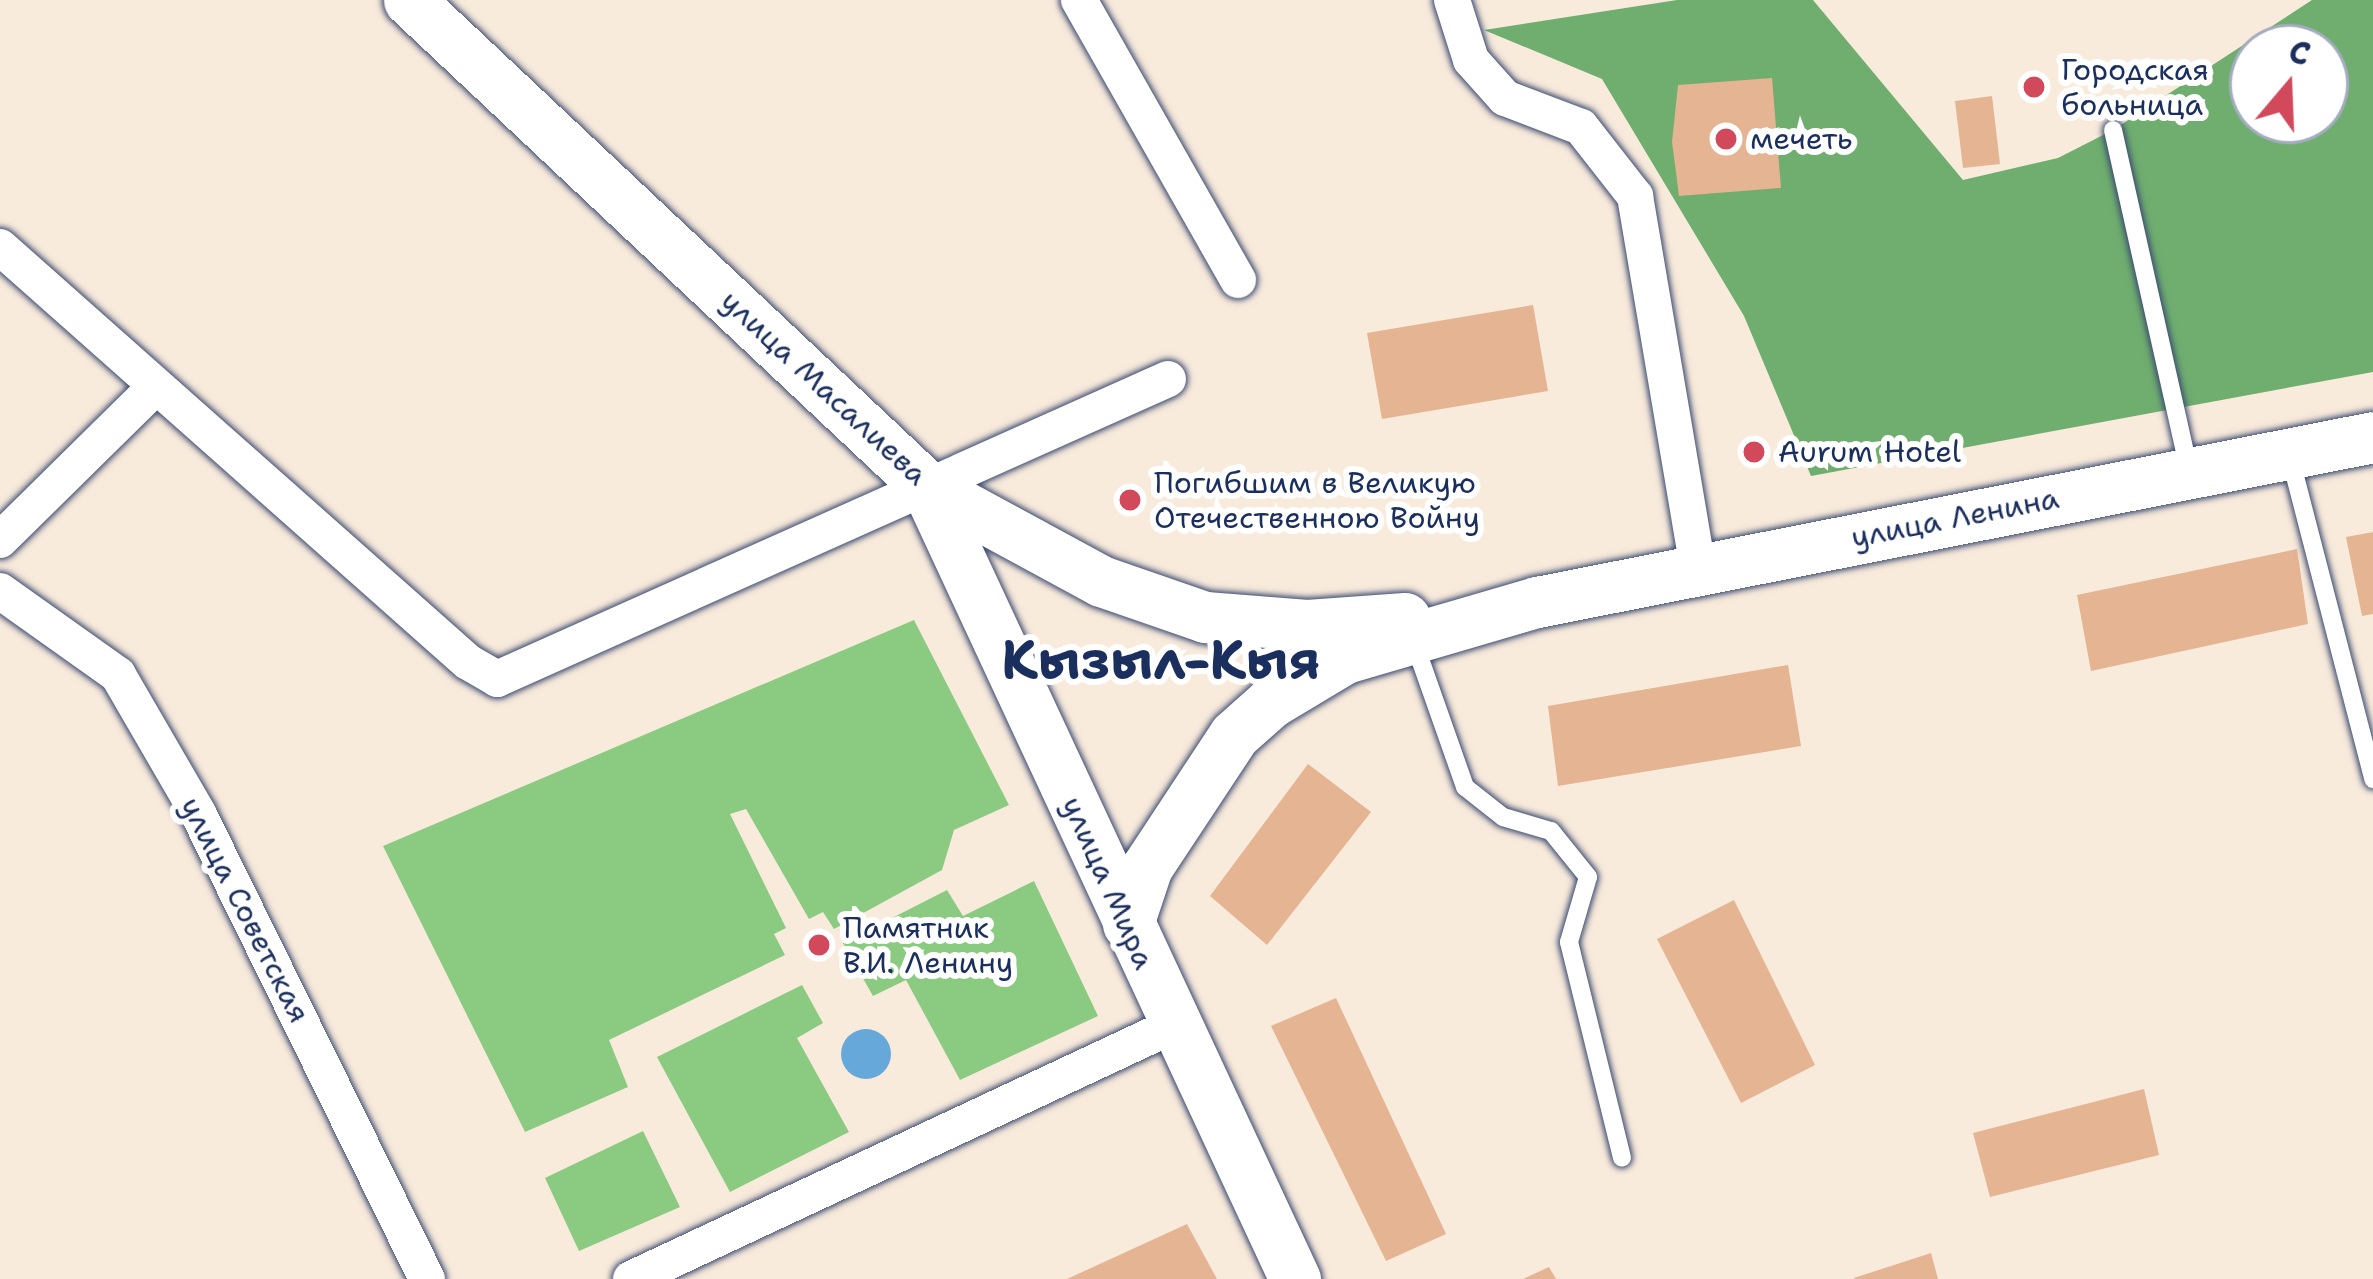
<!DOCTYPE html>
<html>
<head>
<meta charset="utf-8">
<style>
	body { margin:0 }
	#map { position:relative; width:2373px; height:1279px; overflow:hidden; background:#f9ebdc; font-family:"Shantell Sans",sans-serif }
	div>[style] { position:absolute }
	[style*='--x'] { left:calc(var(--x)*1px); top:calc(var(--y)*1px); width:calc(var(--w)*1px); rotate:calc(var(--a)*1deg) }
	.green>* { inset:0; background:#8aca81 }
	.forest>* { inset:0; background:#6fae6f }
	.water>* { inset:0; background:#66a8da }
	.round { border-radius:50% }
	.building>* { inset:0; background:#e4b493 }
	.roads { filter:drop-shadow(0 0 3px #3c4b71) drop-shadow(0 0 3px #3c4b71) }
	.service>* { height:18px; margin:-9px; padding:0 9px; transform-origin:9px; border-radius:9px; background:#fff }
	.minor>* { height:36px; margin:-18px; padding:0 18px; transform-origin:18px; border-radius:18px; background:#fff }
	.secondary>* { height:51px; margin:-25.5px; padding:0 25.5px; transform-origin:25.5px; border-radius:25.5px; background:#fff }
	.dots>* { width:33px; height:33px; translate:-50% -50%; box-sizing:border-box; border:6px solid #fff; border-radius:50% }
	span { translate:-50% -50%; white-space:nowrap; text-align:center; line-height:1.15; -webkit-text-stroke:12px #fff; paint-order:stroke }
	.poi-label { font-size:30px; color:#1b2f5e }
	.left { translate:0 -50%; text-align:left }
	.street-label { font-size:30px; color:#1b2f5e }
	.town-label { font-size:54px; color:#1b2f5e; font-weight:700 }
	.north { position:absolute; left:2229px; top:24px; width:120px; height:120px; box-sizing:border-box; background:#fff; border:3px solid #a4acbf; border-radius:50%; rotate:19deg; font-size:33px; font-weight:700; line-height:48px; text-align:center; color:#1b2f5e }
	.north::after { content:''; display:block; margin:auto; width:42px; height:54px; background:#d1495b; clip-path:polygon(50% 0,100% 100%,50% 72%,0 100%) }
</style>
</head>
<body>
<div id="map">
	<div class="green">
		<div style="clip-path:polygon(914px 620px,1009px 805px,954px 830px,942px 870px,834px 929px,823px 912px,809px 919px,746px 809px,730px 814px,786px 928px,774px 934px,785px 955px,609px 1040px,628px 1087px,525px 1132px,383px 846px)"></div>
		<div style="clip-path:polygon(1034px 881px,1098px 1016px,960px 1080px,906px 980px,873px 996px,843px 943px,947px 890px,963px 916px)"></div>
		<div style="clip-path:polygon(802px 985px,823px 1023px,797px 1038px,849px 1132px,730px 1192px,657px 1057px)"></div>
		<div style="clip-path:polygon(643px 1131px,680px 1207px,579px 1251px,545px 1178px)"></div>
	</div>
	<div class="forest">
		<div style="clip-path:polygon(evenodd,1677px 0,1813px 0,1963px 180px,2058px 158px,2113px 130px,2312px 0,2373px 0,2373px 372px,1811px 476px,1744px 316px,1602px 79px,1484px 30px,1677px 0,2253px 48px,2325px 48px,2325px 120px,2253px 120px,2253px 48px)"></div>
	</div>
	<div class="water">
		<div class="round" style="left:841px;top:1029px;width:50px;height:50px"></div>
	</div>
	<div class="building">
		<div style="clip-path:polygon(1772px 78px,1781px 188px,1679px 196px,1672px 142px,1678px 85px)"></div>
		<div style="clip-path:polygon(1992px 96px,2000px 164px,1963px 168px,1955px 101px)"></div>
		<div style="clip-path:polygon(1533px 305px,1548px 391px,1382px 419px,1367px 333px)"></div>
		<div style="clip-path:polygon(2373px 532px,2373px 614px,2362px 616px,2346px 537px)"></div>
		<div style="clip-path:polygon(2297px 549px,2308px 624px,2091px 671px,2077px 595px)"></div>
		<div style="clip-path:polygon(1788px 665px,1801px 746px,1558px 786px,1548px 706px)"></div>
		<div style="clip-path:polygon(1308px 764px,1371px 812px,1267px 945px,1210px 896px)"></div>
		<div style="clip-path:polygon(1734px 900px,1815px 1065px,1741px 1103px,1657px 939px)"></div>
		<div style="clip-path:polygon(1336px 998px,1446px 1234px,1386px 1261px,1271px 1026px)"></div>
		<div style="clip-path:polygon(2144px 1089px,2159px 1155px,1990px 1197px,1973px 1133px)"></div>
		<div style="clip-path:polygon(1187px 1224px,1217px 1279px,1067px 1279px)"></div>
		<div style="clip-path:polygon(1931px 1253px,1938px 1279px,1854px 1279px,1854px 1278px)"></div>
		<div style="clip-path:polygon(1549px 1267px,1556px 1279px,1523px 1279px)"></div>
	</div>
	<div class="roads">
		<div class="service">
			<div style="--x:2113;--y:130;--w:349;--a:77.4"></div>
			<div style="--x:2290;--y:457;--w:333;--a:75.5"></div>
			<div style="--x:1414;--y:642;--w:154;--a:70.6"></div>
			<div style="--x:1465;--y:787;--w:48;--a:38.3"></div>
			<div style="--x:1503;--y:817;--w:50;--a:16.3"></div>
			<div style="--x:1551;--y:831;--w:59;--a:51.2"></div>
			<div style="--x:1588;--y:877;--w:68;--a:106.3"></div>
			<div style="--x:1569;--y:942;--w:222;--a:76.2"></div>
		</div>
		<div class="minor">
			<div style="--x:1079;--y:0;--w:322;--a:60.4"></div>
			<div style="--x:1452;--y:0;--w:63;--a:72.4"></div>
			<div style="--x:1471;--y:60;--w:51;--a:48.2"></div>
			<div style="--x:1505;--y:98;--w:81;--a:20.9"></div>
			<div style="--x:1581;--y:127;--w:88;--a:52"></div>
			<div style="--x:1635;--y:196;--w:379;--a:80.4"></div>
			<div style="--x:0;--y:247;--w:625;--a:41.57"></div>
			<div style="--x:468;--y:662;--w:34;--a:30"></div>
			<div style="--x:497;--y:679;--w:735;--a:-24.09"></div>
			<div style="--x:0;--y:540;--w:216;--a:-44.6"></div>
			<div style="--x:0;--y:591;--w:145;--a:35.4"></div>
			<div style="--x:118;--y:675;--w:160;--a:59.9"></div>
			<div style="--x:198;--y:813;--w:519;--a:63.83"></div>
			<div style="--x:631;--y:1279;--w:597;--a:-25.06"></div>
		</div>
		<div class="secondary">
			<div style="--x:409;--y:0;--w:710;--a:43.23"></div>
			<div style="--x:926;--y:486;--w:199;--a:28.5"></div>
			<div style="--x:1101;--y:581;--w:110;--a:19.1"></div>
			<div style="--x:1205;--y:617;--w:102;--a:4.5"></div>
			<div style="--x:1307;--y:625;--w:98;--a:-4.1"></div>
			<div style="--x:926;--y:486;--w:875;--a:65.05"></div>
			<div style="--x:1128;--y:924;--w:60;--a:-71.6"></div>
			<div style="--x:1147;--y:867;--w:158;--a:-56.6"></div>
			<div style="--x:1234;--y:735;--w:48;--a:-41.6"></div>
			<div style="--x:1270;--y:703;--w:87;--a:-31"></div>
			<div style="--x:1345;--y:658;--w:200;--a:-16.3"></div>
			<div style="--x:1537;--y:602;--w:852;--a:-11.16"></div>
		</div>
	</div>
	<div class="dots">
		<div style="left:2034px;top:87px;background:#d1495b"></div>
		<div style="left:1726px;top:139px;background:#d1495b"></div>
		<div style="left:1754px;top:452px;background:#d1495b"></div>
		<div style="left:1130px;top:500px;background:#d1495b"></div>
		<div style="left:819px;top:945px;background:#d1495b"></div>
	</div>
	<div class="poi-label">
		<span class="left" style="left:2061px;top:87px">Городская<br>больница</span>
		<span class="left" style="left:1750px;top:139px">мечеть</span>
		<span class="left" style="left:1778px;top:452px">Aurum Hotel</span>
		<span class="left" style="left:1154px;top:500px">Погибшим в Великую<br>Отечественною Войну</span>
		<span class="left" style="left:843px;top:945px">Памятник<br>В.И. Ленину</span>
	</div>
	<div class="street-label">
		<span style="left:824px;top:388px;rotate:43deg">улица Масалиева</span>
		<span style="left:1955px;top:518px;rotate:-11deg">улица Ленина</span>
		<span style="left:1108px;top:883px;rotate:66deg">улица Мира</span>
		<span style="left:245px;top:910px;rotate:63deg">улица Советская</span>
	</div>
	<div class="town-label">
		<span style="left:1161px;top:659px">Кызыл-Кыя</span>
	</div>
	<div class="north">С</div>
</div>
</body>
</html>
